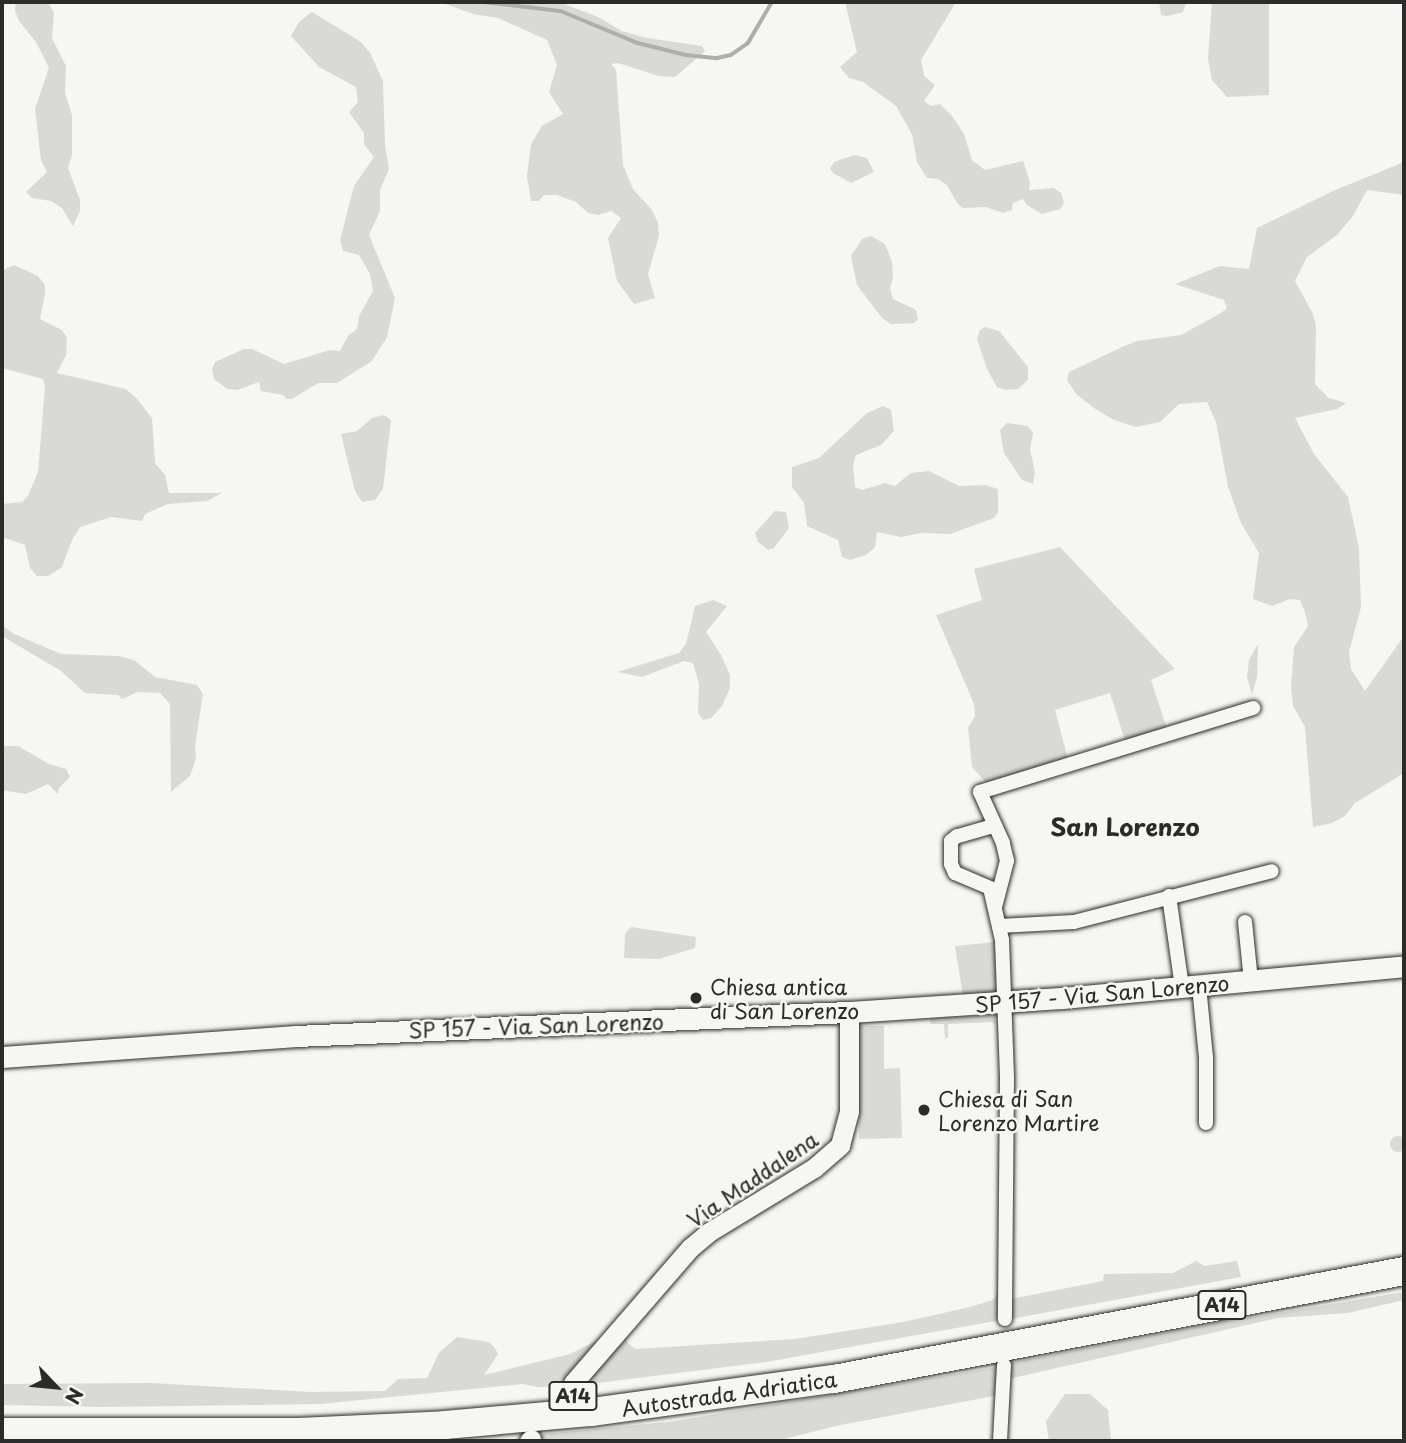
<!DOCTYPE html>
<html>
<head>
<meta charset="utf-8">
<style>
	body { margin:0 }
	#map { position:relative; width:1406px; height:1443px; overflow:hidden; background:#f6f6f2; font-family:"Playpen Sans",sans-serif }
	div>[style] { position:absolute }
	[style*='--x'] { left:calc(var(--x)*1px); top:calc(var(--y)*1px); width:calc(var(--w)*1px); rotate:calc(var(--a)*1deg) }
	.green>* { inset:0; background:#d9d9d5 }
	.round { border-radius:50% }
	.stream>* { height:3.5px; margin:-1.75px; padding:0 1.75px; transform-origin:1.75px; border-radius:1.75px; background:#aeaeab }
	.tertiary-tunnel>* { height:19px; margin-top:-9.5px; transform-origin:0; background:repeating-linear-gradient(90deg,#cdcdca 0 19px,transparent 0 29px) }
	.roads { filter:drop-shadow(0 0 2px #2b2b2b) drop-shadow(0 0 2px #2b2b2b) }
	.minor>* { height:14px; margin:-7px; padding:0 7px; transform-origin:7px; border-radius:7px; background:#f6f6f2 }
	.tertiary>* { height:19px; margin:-9.5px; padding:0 9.5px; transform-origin:9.5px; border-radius:9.5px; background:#f6f6f2 }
	.secondary>* { height:21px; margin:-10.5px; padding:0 10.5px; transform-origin:10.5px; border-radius:10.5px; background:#f6f6f2 }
	.motorway>* { height:28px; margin:-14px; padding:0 14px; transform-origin:14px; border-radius:14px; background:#f6f6f2 }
	.dots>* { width:19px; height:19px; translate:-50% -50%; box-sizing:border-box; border:4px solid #f6f6f2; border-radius:50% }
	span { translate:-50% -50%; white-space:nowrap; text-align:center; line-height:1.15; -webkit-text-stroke:5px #f6f6f2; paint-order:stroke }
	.shield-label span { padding:2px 5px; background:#f6f6f2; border:2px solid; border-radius:5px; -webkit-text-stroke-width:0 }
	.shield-label { font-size:19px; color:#2b2b2b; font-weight:700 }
	.poi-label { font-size:21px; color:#2b2b2b }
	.left { translate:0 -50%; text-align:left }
	.street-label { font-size:21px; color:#2b2b2b }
	.quarter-label { font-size:24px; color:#2b2b2b; font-weight:700 }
	.frame { position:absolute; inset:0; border:4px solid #2b2b2b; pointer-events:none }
	.north { position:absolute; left:21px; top:1352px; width:70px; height:70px; -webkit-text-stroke:5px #f6f6f2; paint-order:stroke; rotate:116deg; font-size:19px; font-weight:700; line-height:28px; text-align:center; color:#2b2b2b }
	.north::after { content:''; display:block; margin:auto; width:24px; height:32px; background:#2b2b2b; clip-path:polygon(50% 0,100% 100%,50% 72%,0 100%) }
</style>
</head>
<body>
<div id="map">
	<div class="green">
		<div style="clip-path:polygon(16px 2px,48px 2px,54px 13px,52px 38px,66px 66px,65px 93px,72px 115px,72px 155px,68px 168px,80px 200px,80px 211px,73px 226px,62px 208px,51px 201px,32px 198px,26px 192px,47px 172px,41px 160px,35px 109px,49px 68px,36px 42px,19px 21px,15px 11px)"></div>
		<div style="clip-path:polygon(440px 2px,559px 2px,598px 17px,622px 31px,647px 38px,702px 46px,705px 51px,675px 77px,659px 76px,618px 63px,611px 64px,616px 70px,623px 165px,633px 189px,652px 210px,658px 223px,659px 236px,648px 274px,655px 298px,634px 304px,617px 281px,608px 238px,621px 218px,611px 211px,599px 215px,588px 213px,576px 202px,557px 195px,544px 195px,539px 201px,531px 201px,527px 176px,531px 144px,542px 126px,563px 114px,549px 92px,557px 65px,547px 40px,498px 18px,473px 14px)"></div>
		<div style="clip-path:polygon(845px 2px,956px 2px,921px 60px,924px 76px,935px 85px,924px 101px,931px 106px,940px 104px,952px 116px,964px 134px,972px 160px,985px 170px,1023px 161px,1030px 182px,1029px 190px,1054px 188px,1061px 193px,1064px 203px,1060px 209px,1042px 214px,1027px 205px,1023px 199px,1013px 203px,1012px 210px,1003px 213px,986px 207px,963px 208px,957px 203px,947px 185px,938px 179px,927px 178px,917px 162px,912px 134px,896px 106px,863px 82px,849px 78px,840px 67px,857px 52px)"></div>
		<div style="clip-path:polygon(1159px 2px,1186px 2px,1183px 12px,1168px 16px,1161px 15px)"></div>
		<div style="clip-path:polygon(1212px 2px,1269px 2px,1269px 95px,1227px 97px,1212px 80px,1208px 59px)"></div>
		<div style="clip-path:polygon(312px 12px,361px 42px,370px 53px,383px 81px,385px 145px,389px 169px,380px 190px,380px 211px,369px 235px,395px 298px,387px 337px,372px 361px,337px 383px,318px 383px,292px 399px,287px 399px,283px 395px,261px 391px,259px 382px,237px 390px,227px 389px,214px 379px,212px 369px,215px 362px,244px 349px,252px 349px,284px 364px,330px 350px,340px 351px,348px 336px,357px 329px,359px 316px,373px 291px,370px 274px,359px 255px,343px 251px,340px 240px,354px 186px,374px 157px,364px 144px,364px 133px,349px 112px,358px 102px,356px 87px,319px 67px,291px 36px,299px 22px)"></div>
		<div style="clip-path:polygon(854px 155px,867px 158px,874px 172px,851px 183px,833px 173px,830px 169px,834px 162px)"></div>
		<div style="clip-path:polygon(1404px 162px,1404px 195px,1367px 190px,1353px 216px,1337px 235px,1307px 257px,1295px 281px,1313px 314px,1316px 326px,1315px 384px,1329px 398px,1346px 403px,1337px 409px,1295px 418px,1314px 454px,1348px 497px,1359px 548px,1361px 607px,1349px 652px,1351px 669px,1365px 691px,1404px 636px,1404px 773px,1355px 803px,1345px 816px,1332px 823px,1313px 827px,1305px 727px,1293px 706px,1291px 686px,1294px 647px,1308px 626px,1305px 612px,1300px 600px,1290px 599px,1272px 606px,1253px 599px,1259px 553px,1241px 523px,1228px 487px,1216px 422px,1207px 402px,1179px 404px,1160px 422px,1136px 427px,1114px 420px,1094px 408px,1076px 394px,1067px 380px,1069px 372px,1122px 347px,1137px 341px,1181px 335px,1221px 313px,1227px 308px,1224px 300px,1175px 284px,1220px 266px,1249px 269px,1257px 228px,1333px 191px)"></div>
		<div style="clip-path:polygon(871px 236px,885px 244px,892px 262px,893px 278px,890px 288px,893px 299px,916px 310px,918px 319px,914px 323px,891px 324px,882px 318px,857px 285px,851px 256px,862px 239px)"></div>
		<div style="clip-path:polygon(14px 265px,38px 276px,45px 285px,45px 294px,40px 319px,62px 330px,67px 338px,66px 355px,57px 373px,126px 389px,137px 399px,152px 418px,155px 463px,165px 475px,169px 493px,222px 493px,207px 501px,168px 504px,145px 514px,142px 521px,111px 517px,80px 527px,72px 540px,62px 567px,48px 576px,37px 576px,30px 568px,25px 545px,2px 537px,2px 504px,22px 502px,28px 496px,38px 472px,45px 387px,43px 379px,2px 368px,2px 271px)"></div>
		<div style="clip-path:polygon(985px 327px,999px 331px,1028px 367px,1028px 380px,1018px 389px,1005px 390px,997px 387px,987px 369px,977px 339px,980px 330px)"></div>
		<div style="clip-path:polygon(883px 406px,891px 410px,894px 431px,881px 445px,856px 455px,853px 465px,855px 487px,862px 490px,885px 483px,895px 486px,911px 473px,929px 471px,959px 486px,986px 485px,998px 489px,998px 512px,994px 518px,950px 534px,921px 533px,901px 537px,877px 532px,875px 547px,866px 555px,850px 560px,842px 557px,838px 540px,807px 526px,804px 503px,792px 487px,792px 467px,819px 458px,867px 413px)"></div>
		<div style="clip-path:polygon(384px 415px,391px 420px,383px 489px,375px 500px,362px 502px,355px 491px,341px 434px,357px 431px,372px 418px)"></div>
		<div style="clip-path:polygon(1007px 423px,1028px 426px,1033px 433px,1030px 450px,1035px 472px,1033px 484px,1022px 480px,1004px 453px,1000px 430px)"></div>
		<div style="clip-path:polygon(775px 511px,786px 512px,789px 528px,774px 548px,768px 550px,758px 542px,755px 533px)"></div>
		<div style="clip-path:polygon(1060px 547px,1175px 669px,1151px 680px,1168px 732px,1126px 744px,1110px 693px,1055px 710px,1069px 763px,988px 785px,972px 767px,968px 728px,975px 716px,974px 704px,936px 615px,982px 600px,974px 569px)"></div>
		<div style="clip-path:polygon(713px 600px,727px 606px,706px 632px,721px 655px,730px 675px,730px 688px,722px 706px,711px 718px,703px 720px,698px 713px,699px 684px,693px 663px,684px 661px,642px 677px,617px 672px,679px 653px,686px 644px,695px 606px)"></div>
		<div style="clip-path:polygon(2px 625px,14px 634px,61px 654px,119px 656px,134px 660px,155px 677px,197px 685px,203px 694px,195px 746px,196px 759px,190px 776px,171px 792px,170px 704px,160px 693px,138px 692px,122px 699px,118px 695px,85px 693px,61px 671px,2px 636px)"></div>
		<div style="clip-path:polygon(1258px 644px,1257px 677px,1252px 695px,1247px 677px,1249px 660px)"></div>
		<div style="clip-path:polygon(5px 746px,18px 746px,49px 764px,66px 769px,70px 777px,59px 788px,58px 794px,48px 784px,26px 794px,2px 790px,2px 748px)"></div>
		<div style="clip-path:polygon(631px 927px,696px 937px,695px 948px,659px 959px,624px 958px,625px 934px)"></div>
		<div style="clip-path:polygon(995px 942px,1003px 993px,963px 996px,955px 946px)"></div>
		<div style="clip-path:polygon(995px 1015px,995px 1025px,992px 1022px,948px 1024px,948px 1038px,945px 1038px,944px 1024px,930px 1024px,930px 1018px)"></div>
		<div style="clip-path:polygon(857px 1026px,884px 1026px,884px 1069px,900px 1068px,902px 1138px,859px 1139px)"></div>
		<div class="round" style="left:1390px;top:1136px;width:16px;height:16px"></div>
		<div style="clip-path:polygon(1196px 1261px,1205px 1266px,1237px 1261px,1241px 1277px,1011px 1319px,1011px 1299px,1103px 1281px,1104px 1274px,1173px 1273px)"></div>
		<div style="clip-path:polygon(1001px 1288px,1001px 1320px,766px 1362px,574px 1386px,627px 1335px,627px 1342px,635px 1349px,795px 1339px,903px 1322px,970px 1307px,993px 1300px)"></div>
		<div style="clip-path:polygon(1404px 1292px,1404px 1300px,1348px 1313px,1278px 1318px,1008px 1379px,1010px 1363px,1217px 1323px)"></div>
		<div style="clip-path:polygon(457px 1337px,489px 1342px,495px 1348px,498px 1354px,484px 1375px,570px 1354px,602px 1338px,565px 1386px,537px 1387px,523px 1384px,320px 1404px,102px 1407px,2px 1405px,2px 1384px,151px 1383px,311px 1392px,385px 1391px,398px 1379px,427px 1378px,439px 1353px)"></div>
		<div style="clip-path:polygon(1003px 1366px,999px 1395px,836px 1426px,776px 1441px,534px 1441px,543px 1434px,668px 1422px)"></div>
		<div style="clip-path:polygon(1065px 1394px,1090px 1394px,1108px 1410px,1111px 1441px,1049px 1441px,1046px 1421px)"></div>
	</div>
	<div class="stream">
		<div style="--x:484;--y:2;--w:78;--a:6.7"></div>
		<div style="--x:561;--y:11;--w:83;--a:22.6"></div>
		<div style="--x:638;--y:43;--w:49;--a:14"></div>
		<div style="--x:686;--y:55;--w:31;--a:6"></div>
		<div style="--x:717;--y:58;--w:14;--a:-12"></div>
		<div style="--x:731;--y:55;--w:21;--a:-35"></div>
		<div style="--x:748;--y:43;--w:48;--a:-59.7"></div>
	</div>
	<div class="tertiary-tunnel">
		<div style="--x:544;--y:1421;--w:48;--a:-52.7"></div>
	</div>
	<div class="roads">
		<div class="minor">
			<div style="--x:993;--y:826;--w:37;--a:164"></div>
			<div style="--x:957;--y:836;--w:8;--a:140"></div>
			<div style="--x:951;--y:841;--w:23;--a:90"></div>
			<div style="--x:951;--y:864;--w:10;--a:66"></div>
			<div style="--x:955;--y:873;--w:38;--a:23"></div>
			<div style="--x:990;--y:888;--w:53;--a:77"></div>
			<div style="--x:1002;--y:940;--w:138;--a:87.9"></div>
			<div style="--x:1007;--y:1078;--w:241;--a:90.5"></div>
			<div style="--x:1169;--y:896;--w:92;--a:81.9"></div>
			<div style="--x:995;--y:907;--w:48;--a:-75.4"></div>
			<div style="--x:1007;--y:861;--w:18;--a:-103"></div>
			<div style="--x:1003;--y:843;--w:56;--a:-114.3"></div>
			<div style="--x:980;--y:792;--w:286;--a:-17.1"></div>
			<div style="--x:1245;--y:922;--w:59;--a:84.2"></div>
			<div style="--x:999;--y:926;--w:75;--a:-3.1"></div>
			<div style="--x:1074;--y:922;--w:204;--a:-14.4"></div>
			<div style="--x:1199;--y:986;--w:71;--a:84.4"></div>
			<div style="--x:1206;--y:1057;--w:66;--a:90"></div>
			<div style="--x:1000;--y:1441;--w:76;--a:-87"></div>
		</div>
		<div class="tertiary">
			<div style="--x:573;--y:1383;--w:179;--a:-49.1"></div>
			<div style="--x:690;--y:1248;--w:25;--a:-40"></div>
			<div style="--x:709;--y:1232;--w:123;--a:-31.4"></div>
			<div style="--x:814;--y:1168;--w:35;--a:-41"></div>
			<div style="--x:840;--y:1145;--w:34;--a:-75"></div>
			<div style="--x:849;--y:1112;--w:100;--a:-90"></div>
			<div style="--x:529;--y:1441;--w:3;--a:-45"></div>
		</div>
		<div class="secondary">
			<div style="--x:2;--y:1057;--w:295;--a:-4.1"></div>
			<div style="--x:296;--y:1036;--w:554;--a:-2.49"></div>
			<div style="--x:849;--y:1012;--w:213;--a:-3.8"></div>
			<div style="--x:1062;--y:998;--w:343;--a:-5.3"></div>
		</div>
		<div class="motorway">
			<div style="--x:2;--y:1432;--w:297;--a:0"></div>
			<div style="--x:299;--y:1432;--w:146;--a:-2.7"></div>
			<div style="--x:445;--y:1425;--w:148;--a:-5.1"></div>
			<div style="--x:592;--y:1412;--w:244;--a:-7.8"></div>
			<div style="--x:834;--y:1379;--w:580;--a:-10.73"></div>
		</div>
	</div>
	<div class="dots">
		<div style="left:696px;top:998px;background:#2b2b2b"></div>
		<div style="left:924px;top:1110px;background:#2b2b2b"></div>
	</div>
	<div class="shield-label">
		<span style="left:1222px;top:1305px">A14</span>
		<span style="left:573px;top:1396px">A14</span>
	</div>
	<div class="poi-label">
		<span class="left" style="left:710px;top:998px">Chiesa antica<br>di San Lorenzo</span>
		<span class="left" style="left:938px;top:1110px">Chiesa di San<br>Lorenzo Martire</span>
	</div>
	<div class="street-label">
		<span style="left:1102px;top:993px;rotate:-5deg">SP 157 - Via San Lorenzo</span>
		<span style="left:536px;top:1025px;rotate:-2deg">SP 157 - Via San Lorenzo</span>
		<span style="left:752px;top:1179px;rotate:-34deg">Via Maddalena</span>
		<span style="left:729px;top:1393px;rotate:-8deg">Autostrada Adriatica</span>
	</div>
	<div class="quarter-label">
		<span style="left:1125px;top:827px">San Lorenzo</span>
	</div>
	<div class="frame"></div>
	<div class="north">N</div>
</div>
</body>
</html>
